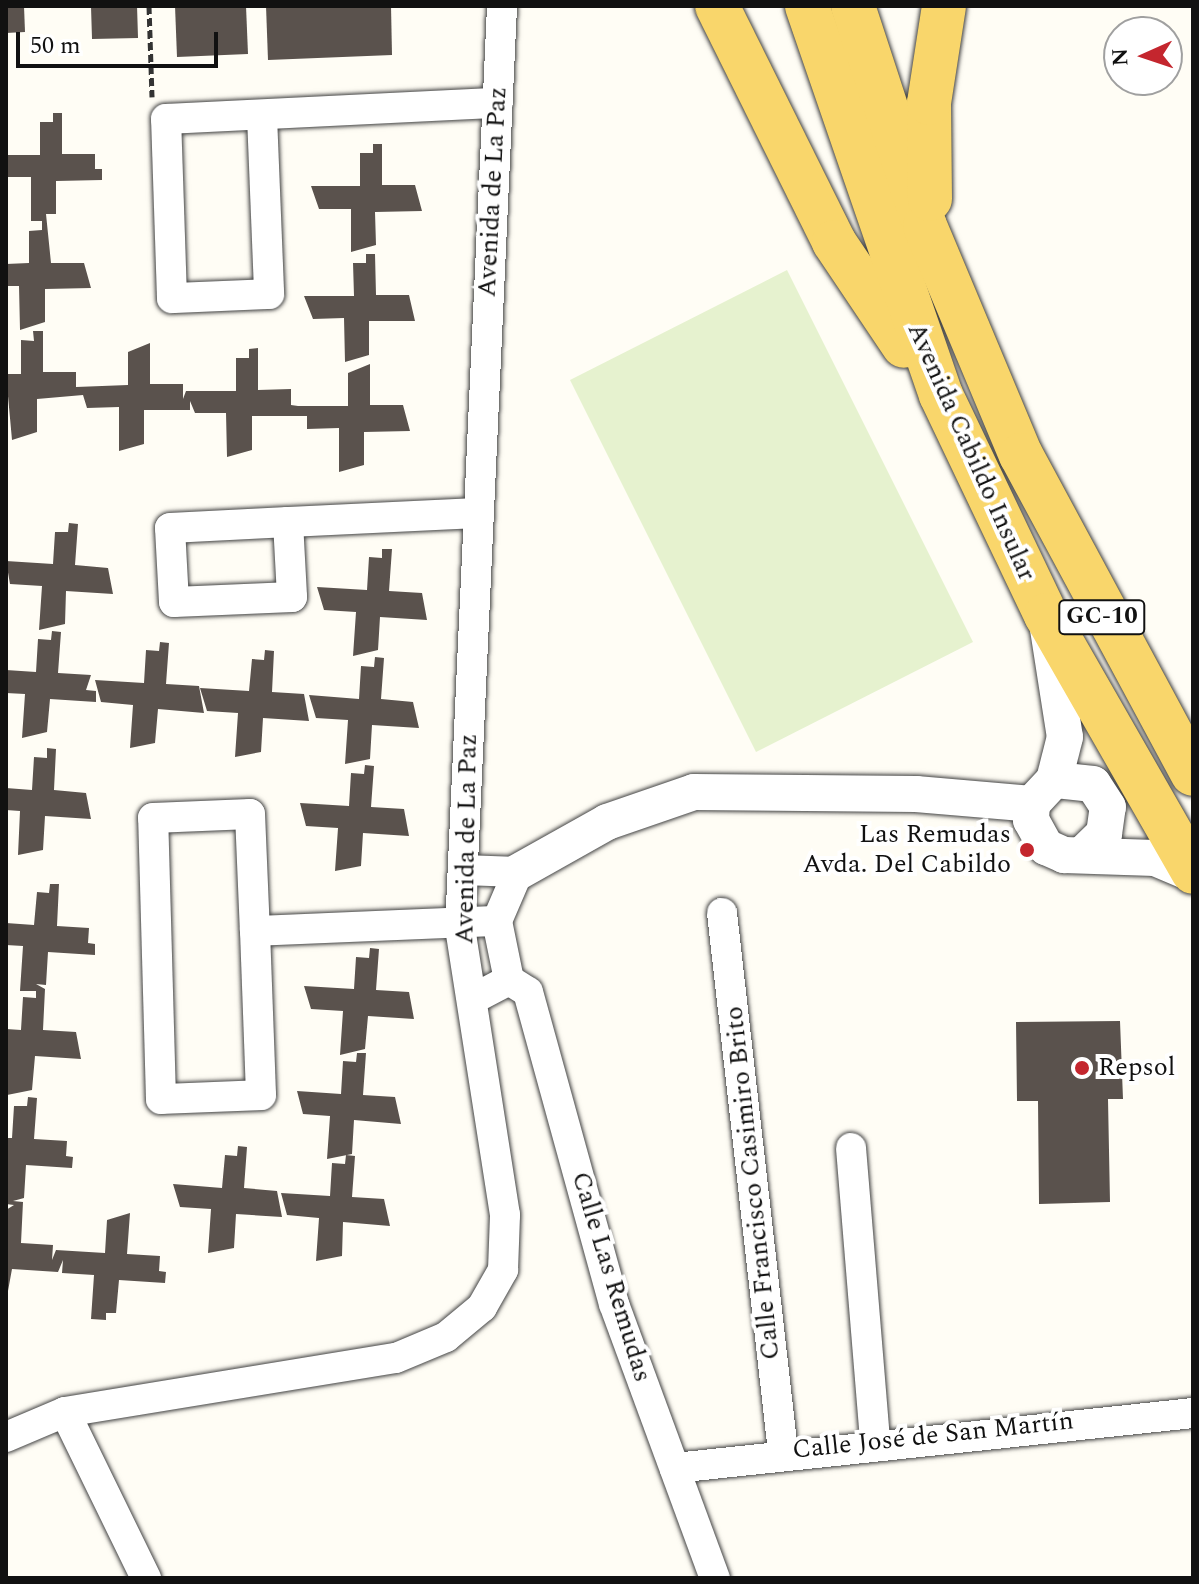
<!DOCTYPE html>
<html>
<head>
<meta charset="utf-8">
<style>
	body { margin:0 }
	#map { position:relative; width:1199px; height:1584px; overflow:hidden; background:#fffdf5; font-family:Spectral,serif }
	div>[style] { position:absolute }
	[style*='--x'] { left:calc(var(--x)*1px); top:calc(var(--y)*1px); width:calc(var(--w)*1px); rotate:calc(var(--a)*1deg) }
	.pitch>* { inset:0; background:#e6f2cf }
	.building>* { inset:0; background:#5a524d }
	.path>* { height:5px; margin-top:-2.5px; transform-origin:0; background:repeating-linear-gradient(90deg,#333 0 8px,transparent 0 12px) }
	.roads { filter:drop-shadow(0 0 2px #444) drop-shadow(0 0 2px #444) }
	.minor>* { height:30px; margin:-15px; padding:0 15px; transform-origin:15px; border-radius:15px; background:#fff }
	.tertiary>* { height:36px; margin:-18px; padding:0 18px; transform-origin:18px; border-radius:18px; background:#fff }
	.primary>* { height:44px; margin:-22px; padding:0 22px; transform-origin:22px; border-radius:22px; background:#f9d66b }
	.dots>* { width:22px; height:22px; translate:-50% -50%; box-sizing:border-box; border:4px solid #fff; border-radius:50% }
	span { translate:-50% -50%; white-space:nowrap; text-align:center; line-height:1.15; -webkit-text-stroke:8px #fff; paint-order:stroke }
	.shield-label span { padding:2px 6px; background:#fff; border:2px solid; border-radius:6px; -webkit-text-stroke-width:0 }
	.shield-label { font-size:24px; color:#111; font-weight:700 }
	.street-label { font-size:26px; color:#111 }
	.poi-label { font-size:26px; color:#111 }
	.right { translate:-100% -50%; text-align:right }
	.left { translate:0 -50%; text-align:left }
	.frame { position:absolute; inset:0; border:8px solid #111; pointer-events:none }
	.north { position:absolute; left:1103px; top:16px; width:80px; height:80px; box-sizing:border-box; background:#fff; border:2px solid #a0a0a0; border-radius:50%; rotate:267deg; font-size:22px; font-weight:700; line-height:32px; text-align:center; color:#111 }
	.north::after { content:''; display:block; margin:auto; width:28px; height:36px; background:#c4262e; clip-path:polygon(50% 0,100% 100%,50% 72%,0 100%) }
	.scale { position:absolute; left:16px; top:32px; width:202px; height:36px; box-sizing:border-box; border:4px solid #111; border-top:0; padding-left:10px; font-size:24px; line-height:28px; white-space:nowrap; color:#111; -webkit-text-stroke:6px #fff; paint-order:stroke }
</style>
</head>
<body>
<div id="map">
	<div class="pitch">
		<div style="clip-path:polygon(787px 270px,973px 642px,756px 752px,570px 380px)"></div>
	</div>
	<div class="building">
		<div style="clip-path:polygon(6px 6px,24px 6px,25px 32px,6px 33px)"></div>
		<div style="clip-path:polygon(91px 6px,137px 6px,138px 38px,92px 39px)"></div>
		<div style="clip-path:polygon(175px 6px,246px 6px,248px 54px,177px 57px)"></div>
		<div style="clip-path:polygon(266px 6px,391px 6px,392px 55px,268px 60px)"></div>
		<div style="clip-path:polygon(53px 113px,62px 113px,62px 154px,95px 154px,95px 169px,102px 169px,102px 180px,56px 181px,56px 214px,46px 214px,51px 263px,84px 263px,91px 288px,45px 289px,45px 322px,20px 330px,19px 286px,6px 286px,6px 264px,29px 263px,29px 231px,42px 230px,42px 221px,31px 221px,31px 177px,6px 177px,6px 155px,40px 155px,40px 122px,53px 122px)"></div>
		<div style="clip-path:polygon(373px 144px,382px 144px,382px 185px,415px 185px,422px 211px,375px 212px,376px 245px,351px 252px,351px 209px,319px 209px,311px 186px,360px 186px,360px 153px,373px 153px)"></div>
		<div style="clip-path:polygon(366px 254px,375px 254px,376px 295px,409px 295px,415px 321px,369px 321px,369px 355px,345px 362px,344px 318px,313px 319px,304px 296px,354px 296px,353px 263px,366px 263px)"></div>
		<div style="clip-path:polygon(33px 331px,43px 331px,43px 372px,76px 372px,76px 387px,128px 385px,128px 352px,150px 343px,150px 384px,183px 384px,183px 399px,186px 391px,236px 391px,236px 358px,249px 358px,249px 349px,258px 348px,258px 390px,291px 389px,291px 405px,298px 406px,348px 406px,348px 373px,370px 364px,370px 405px,403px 405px,410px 431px,364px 432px,364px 465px,339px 472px,339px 428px,307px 429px,307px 416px,252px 416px,252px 450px,227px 457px,226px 413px,195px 413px,190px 401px,190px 410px,144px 410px,144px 444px,119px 451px,119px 407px,87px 408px,83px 395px,37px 399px,37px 432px,12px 440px,6px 374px,21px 374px,21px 340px,34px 341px)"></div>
		<div style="clip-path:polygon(69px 523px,78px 524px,75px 565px,108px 568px,113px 594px,66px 591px,65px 624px,39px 630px,42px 586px,10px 584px,6px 561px,53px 564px,55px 532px,68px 532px)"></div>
		<div style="clip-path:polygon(382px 549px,392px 549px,389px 591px,422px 593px,427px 620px,380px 617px,378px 650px,353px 656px,356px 612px,324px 610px,317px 587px,367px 590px,369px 557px,382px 558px)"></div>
		<div style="clip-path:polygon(52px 631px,61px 632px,58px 673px,91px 675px,86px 690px,96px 691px,96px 702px,50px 699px,47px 732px,22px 738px,25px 694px,6px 693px,6px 670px,36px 672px,38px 639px,51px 640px)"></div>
		<div style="clip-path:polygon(160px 642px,169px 643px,166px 684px,199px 686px,204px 713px,158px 709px,155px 743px,130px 748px,133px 705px,101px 702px,95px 680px,144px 683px,146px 650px,159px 651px)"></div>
		<div style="clip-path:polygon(265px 650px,274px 651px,272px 692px,304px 694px,309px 721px,263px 718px,261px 752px,235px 757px,238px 713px,207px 711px,200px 688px,249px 691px,252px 659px,264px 660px)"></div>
		<div style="clip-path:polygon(375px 657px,384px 658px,381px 699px,413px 702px,419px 728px,372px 725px,370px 759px,345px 764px,348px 720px,316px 718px,309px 695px,359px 699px,361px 666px,374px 667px)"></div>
		<div style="clip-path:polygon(47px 748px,56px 749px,54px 790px,86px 793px,91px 819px,45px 816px,43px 850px,18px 855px,20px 811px,6px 810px,6px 788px,32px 790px,34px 757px,47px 758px)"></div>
		<div style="clip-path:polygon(365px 765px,374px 766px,371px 807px,404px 809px,409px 836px,363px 833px,361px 866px,335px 871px,338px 828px,306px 826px,300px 803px,349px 806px,351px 773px,364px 774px)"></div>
		<div style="clip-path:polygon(50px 884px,59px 884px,57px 926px,89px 928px,88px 943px,95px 944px,95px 955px,48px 952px,46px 985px,36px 984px,45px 989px,43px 1030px,76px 1032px,81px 1059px,35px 1056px,32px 1090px,7px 1095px,6px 1029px,21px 1030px,23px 997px,36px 998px,36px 991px,20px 991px,23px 946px,6px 945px,6px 923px,34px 925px,37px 892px,49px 893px)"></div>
		<div style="clip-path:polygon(370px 948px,379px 949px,376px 990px,409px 992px,414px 1019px,368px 1016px,365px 1049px,340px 1055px,343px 1011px,311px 1009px,304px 986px,354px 989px,356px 957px,369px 958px)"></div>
		<div style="clip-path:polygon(1120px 1021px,1123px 1099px,1108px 1099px,1110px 1202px,1039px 1204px,1038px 1101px,1017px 1101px,1016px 1022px)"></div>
		<div style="clip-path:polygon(357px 1053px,366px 1053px,363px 1095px,395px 1097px,401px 1124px,354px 1120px,352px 1154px,327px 1159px,330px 1116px,303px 1114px,297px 1091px,341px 1094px,343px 1061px,356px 1062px)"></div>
		<div style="clip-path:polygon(28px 1097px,37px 1098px,34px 1139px,67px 1141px,66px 1156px,73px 1157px,72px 1168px,26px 1165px,24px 1198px,13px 1201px,23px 1202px,21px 1243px,53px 1245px,52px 1260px,56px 1250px,105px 1253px,107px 1220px,130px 1213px,127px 1254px,160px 1256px,159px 1271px,166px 1272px,165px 1283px,119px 1280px,116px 1313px,106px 1313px,106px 1320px,91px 1319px,94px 1275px,62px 1273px,63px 1260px,58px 1272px,12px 1269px,6px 1302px,6px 1210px,14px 1205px,6px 1204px,6px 1138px,12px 1138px,14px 1106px,27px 1106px)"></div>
		<div style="clip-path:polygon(238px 1146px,247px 1147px,244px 1188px,277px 1191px,282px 1217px,236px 1214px,234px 1248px,208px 1253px,211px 1209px,180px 1207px,173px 1184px,222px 1188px,225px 1155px,237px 1156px)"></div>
		<div style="clip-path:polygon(346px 1155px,355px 1156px,352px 1197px,384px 1199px,390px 1226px,343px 1222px,342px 1256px,316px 1261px,319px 1218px,287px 1215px,281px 1193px,330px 1196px,332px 1163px,345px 1164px)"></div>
	</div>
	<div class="path">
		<div style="--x:149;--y:6;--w:91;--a:88.1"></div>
	</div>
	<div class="roads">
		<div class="minor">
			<div style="--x:262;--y:116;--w:178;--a:87.7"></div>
			<div style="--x:269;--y:294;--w:97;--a:177.6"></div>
			<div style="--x:172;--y:298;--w:179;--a:-91.9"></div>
			<div style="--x:166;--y:119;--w:332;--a:-2.8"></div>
			<div style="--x:288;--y:522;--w:75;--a:86.9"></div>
			<div style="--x:292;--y:597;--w:118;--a:177.6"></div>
			<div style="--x:174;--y:602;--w:74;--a:-93.1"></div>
			<div style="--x:170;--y:528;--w:118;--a:-2.9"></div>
			<div style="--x:288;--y:522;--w:190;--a:-2.7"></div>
			<div style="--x:463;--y:870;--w:55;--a:2.1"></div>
			<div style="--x:518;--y:872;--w:53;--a:113.2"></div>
			<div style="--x:497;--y:921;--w:60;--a:78.5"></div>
			<div style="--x:722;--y:913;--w:542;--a:83.54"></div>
			<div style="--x:255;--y:931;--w:164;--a:87.9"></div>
			<div style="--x:261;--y:1095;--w:100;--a:177.7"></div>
			<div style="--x:161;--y:1099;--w:281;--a:-91.6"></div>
			<div style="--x:153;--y:818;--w:97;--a:-2.4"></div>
			<div style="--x:250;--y:814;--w:117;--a:87.6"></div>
			<div style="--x:255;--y:931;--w:242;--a:-2.4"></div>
			<div style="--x:473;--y:999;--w:41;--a:-27.8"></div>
			<div style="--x:509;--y:980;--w:22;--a:32"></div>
			<div style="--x:528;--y:992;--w:324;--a:74.6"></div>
			<div style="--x:614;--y:1304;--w:292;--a:69.8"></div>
			<div style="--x:851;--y:1148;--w:296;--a:85.3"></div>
			<div style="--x:65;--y:1412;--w:185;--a:64"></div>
			<div style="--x:6;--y:1437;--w:64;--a:-23"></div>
			<div style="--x:65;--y:1412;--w:335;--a:-9.3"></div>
			<div style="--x:396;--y:1358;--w:54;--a:-22.8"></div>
			<div style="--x:446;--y:1337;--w:47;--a:-39.8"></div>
			<div style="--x:482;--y:1307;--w:43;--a:-60.4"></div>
			<div style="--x:503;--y:1270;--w:55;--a:-87.9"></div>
			<div style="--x:505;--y:1215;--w:291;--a:-98.9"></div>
			<div style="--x:460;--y:928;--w:923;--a:-87.39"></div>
			<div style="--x:675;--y:1468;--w:521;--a:-6.06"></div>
		</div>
		<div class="tertiary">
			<div style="--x:1048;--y:629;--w:109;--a:81.1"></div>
			<div style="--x:1065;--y:737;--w:44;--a:104.3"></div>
			<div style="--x:1084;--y:853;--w:28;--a:-44"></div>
			<div style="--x:1104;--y:834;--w:27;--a:-82"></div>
			<div style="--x:1108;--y:807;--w:27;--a:-123"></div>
			<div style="--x:1093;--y:784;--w:39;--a:-174"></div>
			<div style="--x:1054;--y:780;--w:33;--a:133"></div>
			<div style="--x:1032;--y:804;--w:16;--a:94"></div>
			<div style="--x:1031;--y:820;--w:31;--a:61"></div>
			<div style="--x:1046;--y:847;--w:20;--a:24"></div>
			<div style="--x:1064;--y:855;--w:91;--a:1.9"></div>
			<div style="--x:1155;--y:858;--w:41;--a:22.8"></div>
			<div style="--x:518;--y:872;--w:102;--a:-29.3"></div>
			<div style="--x:607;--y:822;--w:92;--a:-19"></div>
			<div style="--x:694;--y:792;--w:222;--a:0.5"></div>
			<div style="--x:916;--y:794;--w:116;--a:4.9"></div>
		</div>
		<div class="primary">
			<div style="--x:717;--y:6;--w:263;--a:63.6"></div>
			<div style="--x:834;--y:242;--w:125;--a:56.1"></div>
			<div style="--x:807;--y:6;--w:411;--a:71"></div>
			<div style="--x:941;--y:395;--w:244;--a:64.5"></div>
			<div style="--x:1046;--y:615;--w:296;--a:60.2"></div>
			<div style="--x:853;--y:6;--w:231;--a:71.9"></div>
			<div style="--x:925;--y:226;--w:248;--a:67.3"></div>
			<div style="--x:1021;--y:455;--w:362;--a:61.7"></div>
			<div style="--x:930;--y:199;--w:96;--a:-90.6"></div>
			<div style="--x:929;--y:103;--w:98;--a:-81.2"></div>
		</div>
	</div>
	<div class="dots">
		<div style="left:1027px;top:850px;background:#c4262e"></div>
		<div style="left:1082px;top:1068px;background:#c4262e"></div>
	</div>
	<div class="shield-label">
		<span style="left:1102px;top:617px">GC-10</span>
	</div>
	<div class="street-label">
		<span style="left:493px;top:192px;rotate:-87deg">Avenida de La Paz</span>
		<span style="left:971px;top:452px;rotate:66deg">Avenida Cabildo Insular</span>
		<span style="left:467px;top:839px;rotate:-89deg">Avenida de La Paz</span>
		<span style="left:753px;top:1183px;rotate:-96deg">Calle Francisco Casimiro Brito</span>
		<span style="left:611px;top:1277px;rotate:73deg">Calle Las Remudas</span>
		<span style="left:933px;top:1436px;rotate:-6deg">Calle José de San Martín</span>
	</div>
	<div class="poi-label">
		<span class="right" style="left:1011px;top:850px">Las Remudas<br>Avda. Del Cabildo</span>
		<span class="left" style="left:1098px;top:1068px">Repsol</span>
	</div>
	<div class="frame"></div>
	<div class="north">N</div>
	<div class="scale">50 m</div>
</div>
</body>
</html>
